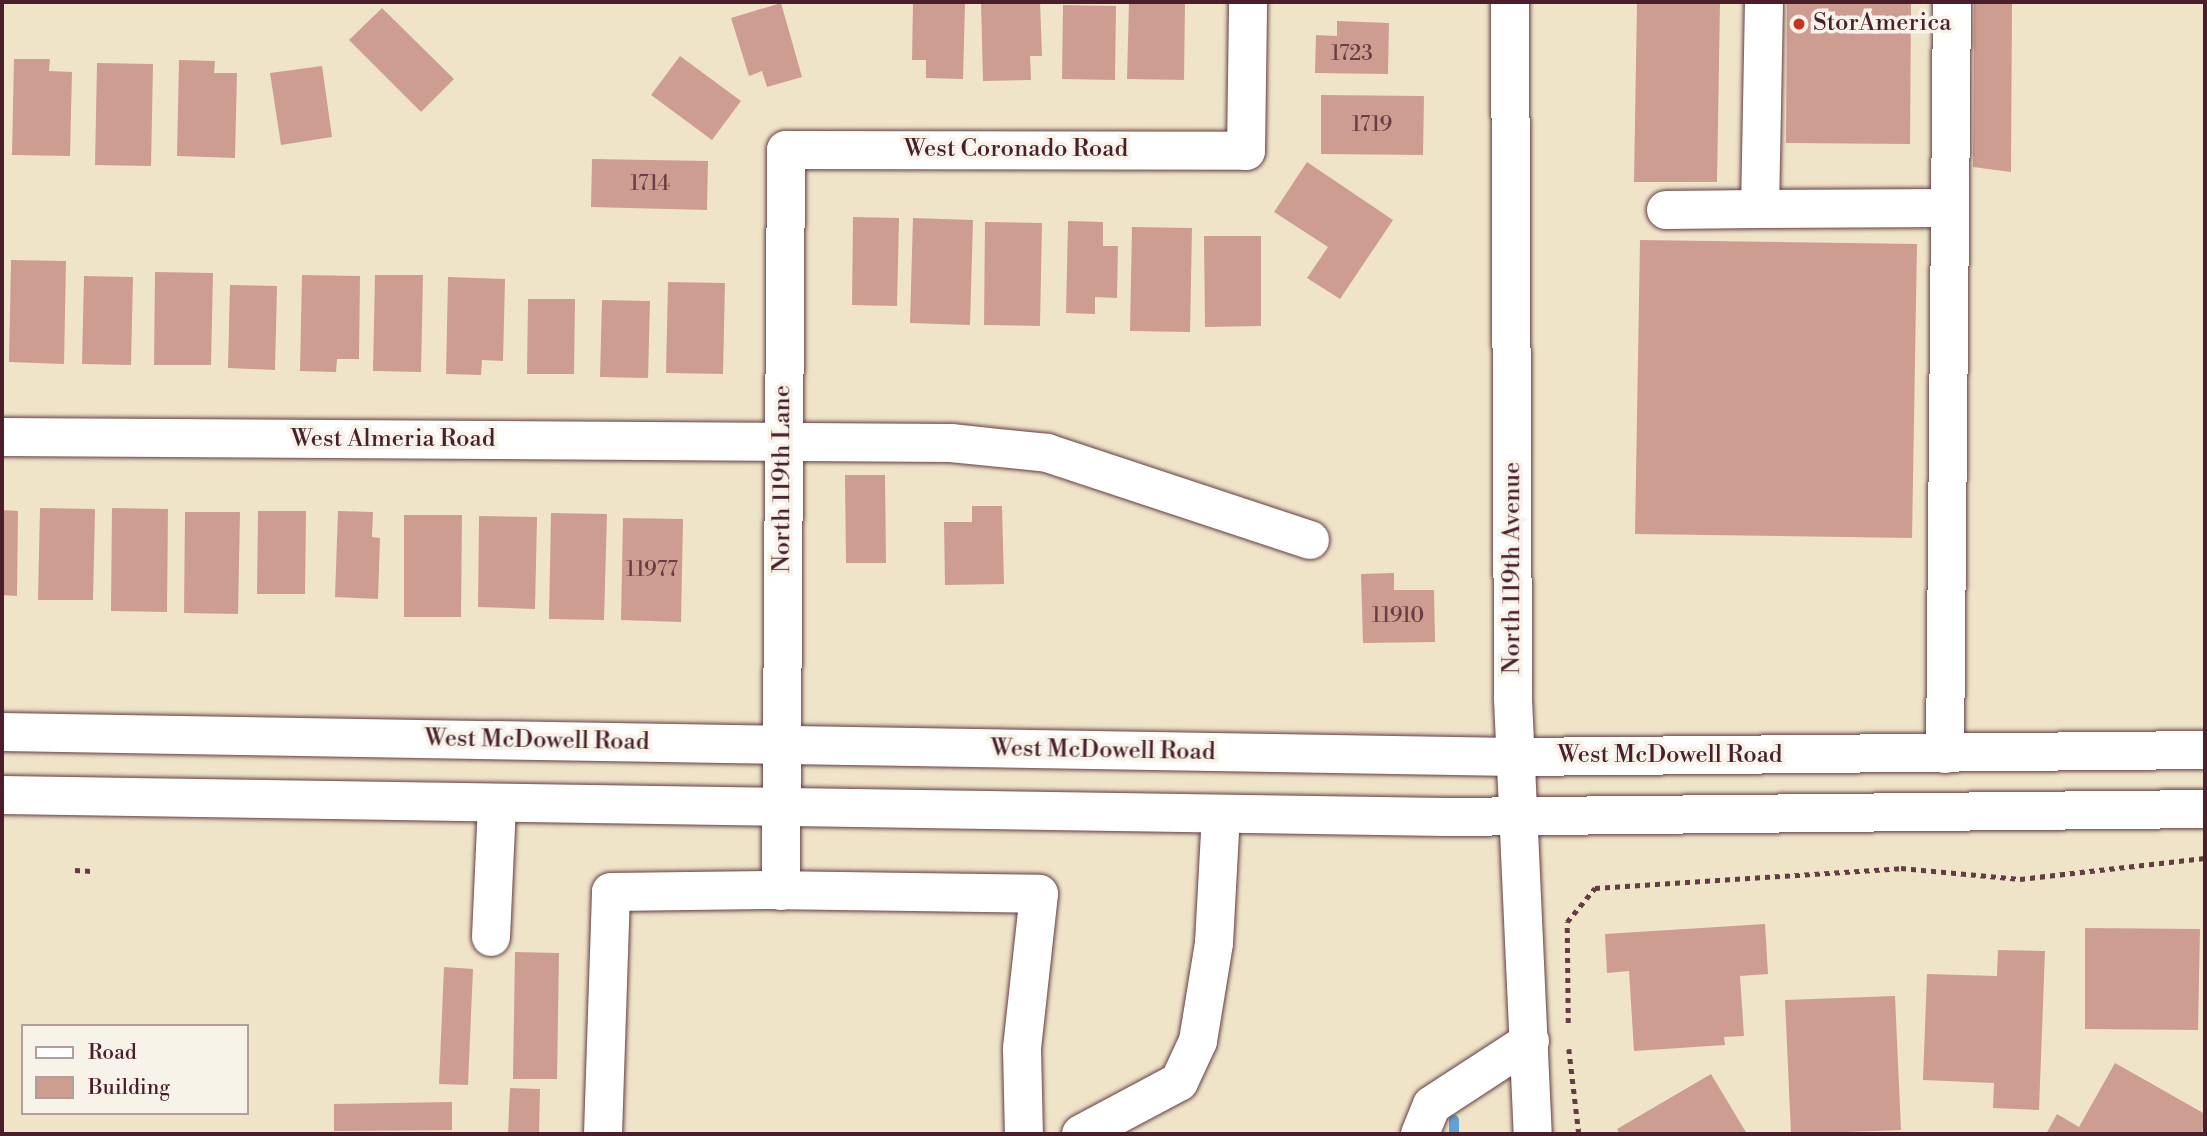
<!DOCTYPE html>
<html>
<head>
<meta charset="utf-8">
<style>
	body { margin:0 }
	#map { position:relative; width:2207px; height:1136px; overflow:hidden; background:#f0e4c8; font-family:"Libre Bodoni",serif }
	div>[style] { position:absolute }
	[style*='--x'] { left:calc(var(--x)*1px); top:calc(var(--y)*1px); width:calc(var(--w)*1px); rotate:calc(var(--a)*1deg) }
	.stream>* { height:10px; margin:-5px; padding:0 5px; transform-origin:5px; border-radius:5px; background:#63a1d5 }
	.building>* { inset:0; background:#cd9d92 }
	.path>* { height:4.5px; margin-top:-2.25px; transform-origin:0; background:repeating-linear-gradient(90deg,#633d43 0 5px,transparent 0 10px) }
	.roads { filter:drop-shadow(0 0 2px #633d43) drop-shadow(0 0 2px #633d43) }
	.minor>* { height:38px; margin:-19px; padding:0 19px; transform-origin:19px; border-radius:19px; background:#fff }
	.major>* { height:38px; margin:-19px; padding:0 19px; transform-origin:19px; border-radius:19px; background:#fff }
	.dots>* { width:19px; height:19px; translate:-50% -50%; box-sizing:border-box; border:4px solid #f7f3e8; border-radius:50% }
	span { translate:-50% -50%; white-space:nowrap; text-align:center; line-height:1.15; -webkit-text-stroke:7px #f7f3e8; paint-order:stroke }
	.number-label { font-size:21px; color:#6b3e45 }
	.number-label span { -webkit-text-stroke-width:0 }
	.poi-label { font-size:24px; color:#4a1f2b }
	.left { translate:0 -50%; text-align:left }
	.street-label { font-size:24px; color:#4a1f2b }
	.frame { position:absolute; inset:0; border:4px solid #4a1f2b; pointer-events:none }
	.legend { position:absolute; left:21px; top:1024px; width:228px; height:91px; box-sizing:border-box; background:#f7f3e8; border:2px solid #b29e9c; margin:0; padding:9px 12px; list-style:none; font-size:21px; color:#4a1f2b }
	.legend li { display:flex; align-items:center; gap:14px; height:35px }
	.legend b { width:35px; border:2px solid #b29e9c }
</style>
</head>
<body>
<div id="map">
	<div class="stream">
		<div style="--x:1454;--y:1120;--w:14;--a:90"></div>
	</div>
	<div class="building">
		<div style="clip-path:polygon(913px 2px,965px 4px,963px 79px,926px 78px,926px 60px,912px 60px)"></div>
		<div style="clip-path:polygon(981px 2px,1040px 2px,1042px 56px,1030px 56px,1031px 80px,983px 81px)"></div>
		<div style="clip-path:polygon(1129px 2px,1185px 2px,1184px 80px,1127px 79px)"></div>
		<div style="clip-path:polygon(1637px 2px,1720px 2px,1717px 182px,1634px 182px)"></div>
		<div style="clip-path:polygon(1787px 2px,1911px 2px,1910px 144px,1786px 143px)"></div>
		<div style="clip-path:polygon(1974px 2px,2012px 2px,2011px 172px,1973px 167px)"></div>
		<div style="clip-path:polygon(781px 3px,802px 77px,767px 87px,762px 71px,749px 76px,731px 18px)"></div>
		<div style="clip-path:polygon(1063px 5px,1116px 6px,1115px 80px,1062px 79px)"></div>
		<div style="clip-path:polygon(382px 8px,454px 79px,421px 112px,349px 40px)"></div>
		<div style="clip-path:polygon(1337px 21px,1389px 23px,1388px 74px,1315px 73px,1316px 35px,1337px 36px)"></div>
		<div style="clip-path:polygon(680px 56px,741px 101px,712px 140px,651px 95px)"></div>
		<div style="clip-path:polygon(14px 59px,50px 59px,49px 71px,72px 72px,70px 156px,12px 155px)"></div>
		<div style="clip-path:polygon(179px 60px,215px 61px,214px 73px,237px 73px,235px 158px,177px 156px)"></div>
		<div style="clip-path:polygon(97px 63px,153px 64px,151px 166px,95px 165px)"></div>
		<div style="clip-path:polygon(322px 66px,332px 137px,281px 145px,270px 73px)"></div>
		<div style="clip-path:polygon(1321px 95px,1424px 96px,1423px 155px,1321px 154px)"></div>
		<div style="clip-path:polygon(592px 159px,708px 161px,707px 210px,591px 207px)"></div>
		<div style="clip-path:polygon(1307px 162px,1393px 220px,1340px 299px,1307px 278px,1328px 247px,1274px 212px)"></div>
		<div style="clip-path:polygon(853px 217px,899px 218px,897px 306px,852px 305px)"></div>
		<div style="clip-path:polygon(913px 218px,973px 220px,970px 325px,910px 323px)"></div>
		<div style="clip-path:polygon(1068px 221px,1103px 222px,1103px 246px,1118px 246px,1117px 298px,1095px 297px,1095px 314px,1066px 313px)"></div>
		<div style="clip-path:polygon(985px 222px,1042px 223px,1040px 326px,984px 325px)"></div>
		<div style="clip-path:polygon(1132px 227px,1192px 228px,1190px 332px,1130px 331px)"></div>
		<div style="clip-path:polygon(1204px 236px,1261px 236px,1261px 326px,1205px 327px)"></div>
		<div style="clip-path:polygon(1640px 240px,1917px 244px,1912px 538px,1635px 534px)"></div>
		<div style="clip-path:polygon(11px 260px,66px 261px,64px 364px,9px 362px)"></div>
		<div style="clip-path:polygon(155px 272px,213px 273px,211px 365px,154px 365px)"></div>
		<div style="clip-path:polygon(302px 275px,360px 276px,359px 359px,337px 359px,336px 372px,300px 371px)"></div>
		<div style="clip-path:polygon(375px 275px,423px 275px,421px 372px,373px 371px)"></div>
		<div style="clip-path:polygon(84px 276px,133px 277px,131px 365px,82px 364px)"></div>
		<div style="clip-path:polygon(448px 277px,505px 279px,503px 361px,482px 360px,481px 375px,446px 374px)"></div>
		<div style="clip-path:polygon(668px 282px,725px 283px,723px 374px,666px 373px)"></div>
		<div style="clip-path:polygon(230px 285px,277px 286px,275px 370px,228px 368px)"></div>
		<div style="clip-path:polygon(528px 299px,575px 299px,574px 374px,527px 374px)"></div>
		<div style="clip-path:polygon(602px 300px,650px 301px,648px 378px,600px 377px)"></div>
		<div style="clip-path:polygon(845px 475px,885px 475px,886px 563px,846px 563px)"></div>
		<div style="clip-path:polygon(972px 506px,1002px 506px,1004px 584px,945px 585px,944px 522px,972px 522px)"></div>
		<div style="clip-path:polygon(40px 508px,95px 509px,93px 600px,38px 600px)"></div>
		<div style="clip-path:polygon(112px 508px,168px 509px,167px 612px,111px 611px)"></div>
		<div style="clip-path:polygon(2px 510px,18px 511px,17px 596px,2px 595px)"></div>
		<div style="clip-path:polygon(258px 511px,306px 511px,305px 594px,257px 594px)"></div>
		<div style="clip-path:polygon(338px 511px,373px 512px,372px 537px,380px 538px,378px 599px,335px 597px)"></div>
		<div style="clip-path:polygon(185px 512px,240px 512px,238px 614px,184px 613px)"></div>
		<div style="clip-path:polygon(551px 513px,607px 514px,604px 620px,549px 619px)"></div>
		<div style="clip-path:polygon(404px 515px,462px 515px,461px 617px,404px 617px)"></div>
		<div style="clip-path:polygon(479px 516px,537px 517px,535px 609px,478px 607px)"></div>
		<div style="clip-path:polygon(623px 518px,683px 519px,681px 622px,621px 620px)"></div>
		<div style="clip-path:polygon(1394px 573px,1394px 590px,1434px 590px,1435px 642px,1363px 643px,1361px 574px)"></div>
		<div style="clip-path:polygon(1765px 924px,1768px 974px,1740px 976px,1744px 1036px,1724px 1037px,1725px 1045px,1634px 1051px,1629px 971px,1607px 973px,1605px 934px)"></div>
		<div style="clip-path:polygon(2085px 928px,2200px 929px,2198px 1030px,2085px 1029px)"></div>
		<div style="clip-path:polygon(1998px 950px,2045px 951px,2039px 1110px,1993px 1108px,1994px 1083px,1923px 1080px,1927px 974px,1997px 976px)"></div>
		<div style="clip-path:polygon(515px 952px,559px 953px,557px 1079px,513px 1079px)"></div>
		<div style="clip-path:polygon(444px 967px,473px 969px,468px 1085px,439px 1084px)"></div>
		<div style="clip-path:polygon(1895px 996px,1901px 1130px,1791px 1134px,1785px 1000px)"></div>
		<div style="clip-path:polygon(2115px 1063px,2205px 1114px,2202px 1134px,2046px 1134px,2057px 1114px,2079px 1127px)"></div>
		<div style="clip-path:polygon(1711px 1074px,1747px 1134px,1620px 1134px,1617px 1129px)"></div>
		<div style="clip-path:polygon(510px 1088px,540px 1089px,539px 1134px,508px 1134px)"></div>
		<div style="clip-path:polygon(452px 1102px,452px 1130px,334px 1131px,334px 1104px)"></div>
	</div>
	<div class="path">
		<div style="--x:75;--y:870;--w:17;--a:3"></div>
		<div style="--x:1568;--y:1023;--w:101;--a:-90.6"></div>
		<div style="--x:1567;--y:922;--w:44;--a:-50.5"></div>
		<div style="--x:1595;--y:888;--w:307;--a:-3.7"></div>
		<div style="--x:1901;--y:868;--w:120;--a:5.3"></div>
		<div style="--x:2020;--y:879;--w:186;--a:-6.5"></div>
		<div style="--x:1569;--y:1049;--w:86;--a:83.3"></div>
	</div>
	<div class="roads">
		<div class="minor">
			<div style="--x:1510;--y:2;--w:697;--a:89.75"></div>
			<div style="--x:1513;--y:699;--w:435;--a:87.4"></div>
			<div style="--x:1764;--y:2;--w:207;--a:91.1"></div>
			<div style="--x:1760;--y:209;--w:190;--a:-0.3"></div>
			<div style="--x:1666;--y:210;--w:94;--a:-0.6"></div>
			<div style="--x:2;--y:437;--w:949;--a:0.36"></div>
			<div style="--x:951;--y:443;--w:97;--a:5.9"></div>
			<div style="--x:1047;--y:453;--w:277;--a:18.3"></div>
			<div style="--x:1945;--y:754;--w:752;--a:-89.47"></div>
			<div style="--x:781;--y:891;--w:741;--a:-89.61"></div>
			<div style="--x:786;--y:150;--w:460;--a:0.1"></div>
			<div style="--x:1246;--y:151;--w:149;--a:-89.2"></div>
			<div style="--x:491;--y:937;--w:133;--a:-87.4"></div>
			<div style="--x:603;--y:1134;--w:242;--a:-88.1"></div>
			<div style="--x:611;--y:892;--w:156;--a:-0.7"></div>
			<div style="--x:767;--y:890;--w:272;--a:0.8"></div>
			<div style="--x:1039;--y:894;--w:156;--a:96.3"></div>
			<div style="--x:1022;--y:1049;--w:85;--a:88.7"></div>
			<div style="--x:1081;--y:1134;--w:111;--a:-28"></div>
			<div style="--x:1179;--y:1082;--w:45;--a:-65.1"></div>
			<div style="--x:1198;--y:1041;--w:99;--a:-80.7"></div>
			<div style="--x:1214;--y:943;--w:129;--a:-86.9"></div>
			<div style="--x:1420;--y:1134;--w:31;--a:-68"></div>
			<div style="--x:1432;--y:1105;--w:117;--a:-33.1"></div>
		</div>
		<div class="major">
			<div style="--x:2;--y:732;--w:1513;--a:0.95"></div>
			<div style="--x:1515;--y:757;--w:690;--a:-0.58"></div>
			<div style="--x:2;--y:795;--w:1443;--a:0.87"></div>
			<div style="--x:1445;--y:817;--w:760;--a:-0.6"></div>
		</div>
	</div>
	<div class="dots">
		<div style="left:1799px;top:24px;background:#c8321e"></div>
	</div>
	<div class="number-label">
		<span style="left:1352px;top:54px">1723</span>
		<span style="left:1372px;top:125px">1719</span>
		<span style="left:650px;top:184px">1714</span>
		<span style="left:652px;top:570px">11977</span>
		<span style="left:1398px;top:616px">11910</span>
	</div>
	<div class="poi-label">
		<span class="left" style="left:1813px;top:24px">StorAmerica</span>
	</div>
	<div class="street-label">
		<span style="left:1016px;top:150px">West Coronado Road</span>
		<span style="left:393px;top:440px">West Almeria Road</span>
		<span style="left:783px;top:479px;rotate:-90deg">North 119th Lane</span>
		<span style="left:1513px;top:568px;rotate:-90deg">North 119th Avenue</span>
		<span style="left:537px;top:741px;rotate:1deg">West McDowell Road</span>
		<span style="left:1103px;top:751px;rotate:1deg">West McDowell Road</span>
		<span style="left:1670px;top:756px">West McDowell Road</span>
	</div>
	<div class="frame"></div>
	<ul class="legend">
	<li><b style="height:9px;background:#fff"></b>Road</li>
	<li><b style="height:19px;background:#cd9d92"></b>Building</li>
	</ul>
</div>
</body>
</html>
